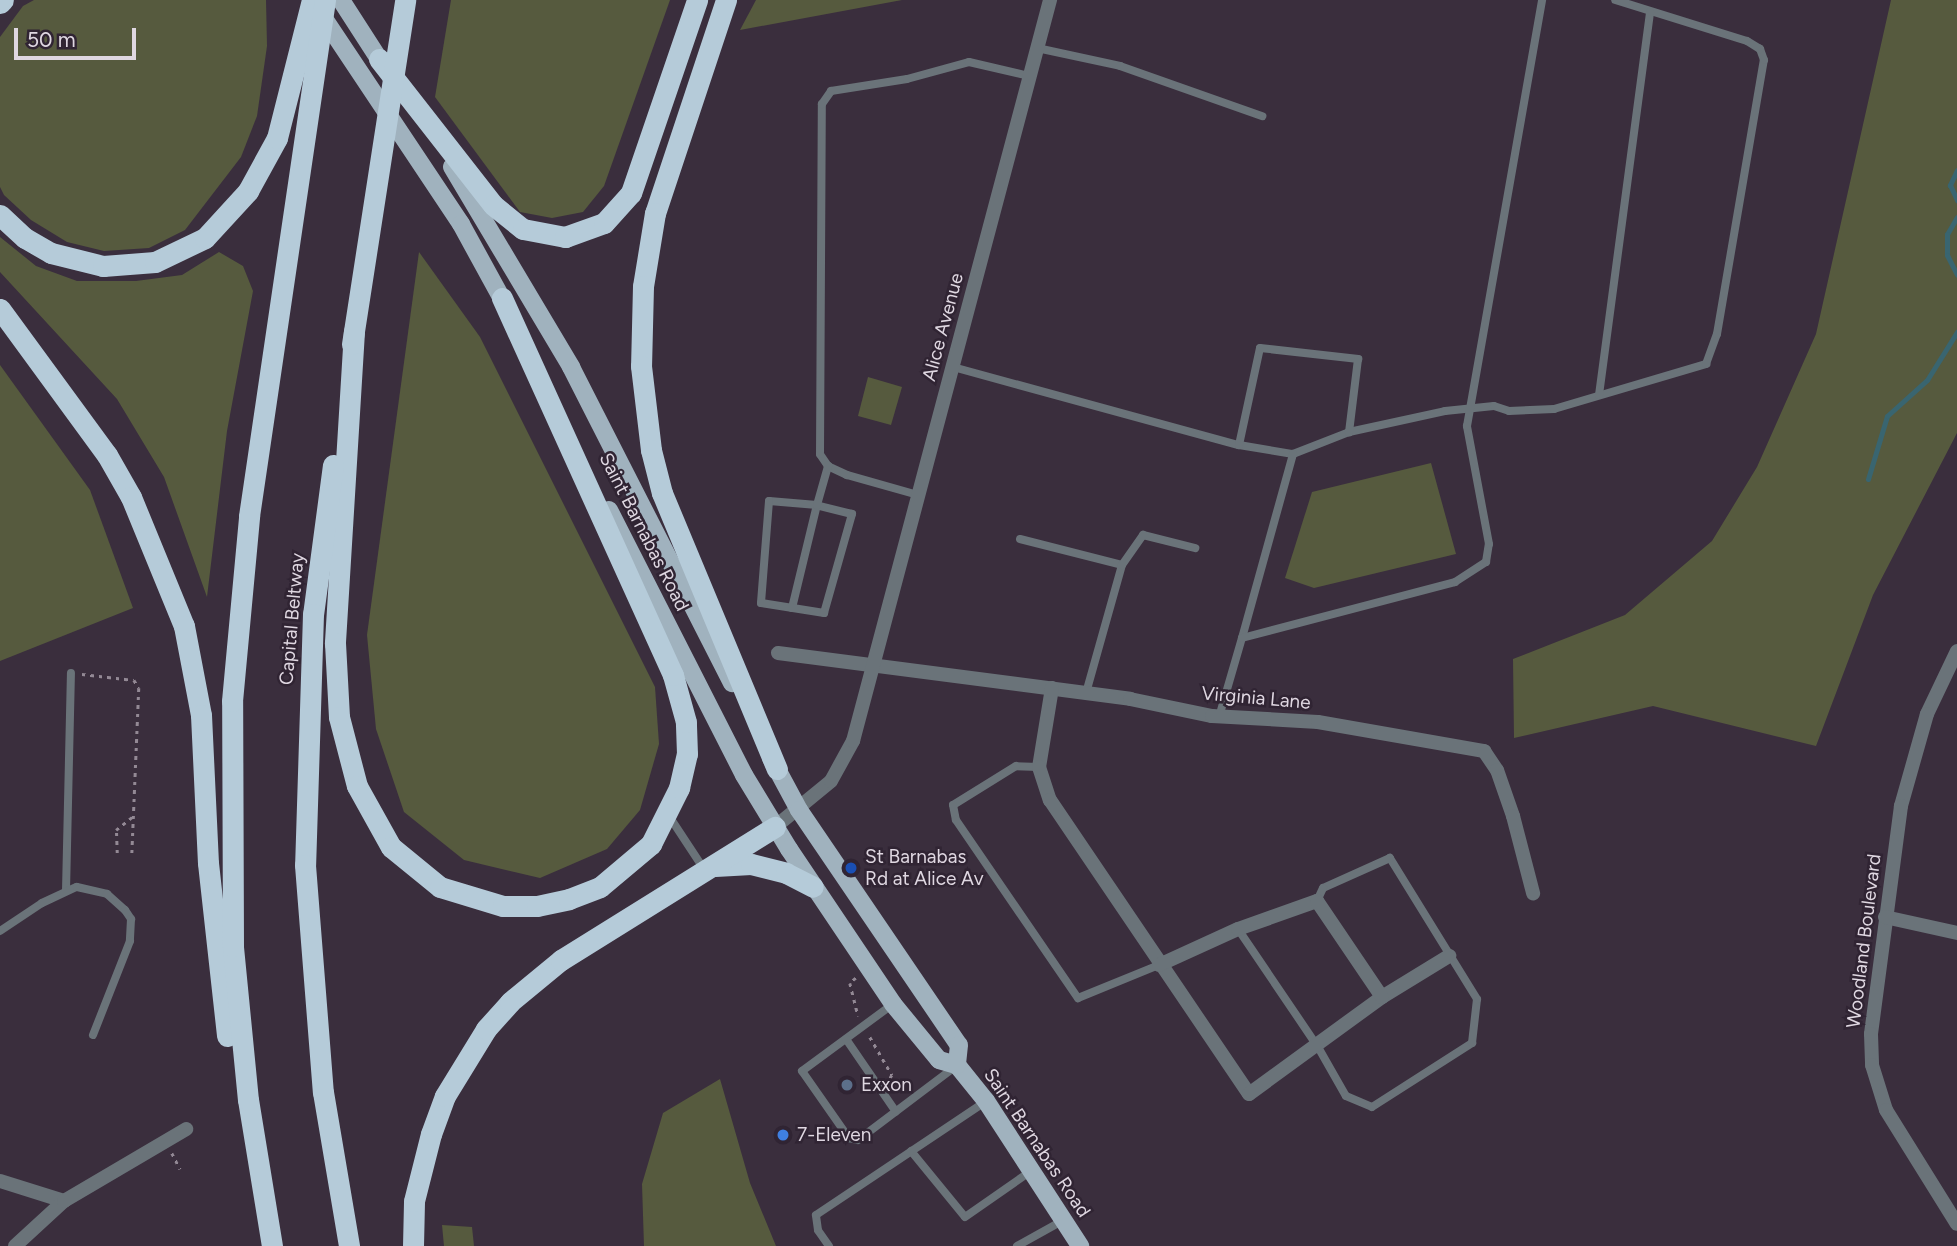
<!DOCTYPE html>
<html>
<head>
<meta charset="utf-8">
<style>
	body { margin:0 }
	#map { position:relative; width:1957px; height:1246px; overflow:hidden; background:#3a2e3d; font-family:Figtree,sans-serif }
	div>[style] { position:absolute }
	[style*='--x'] { left:calc(var(--x)*1px); top:calc(var(--y)*1px); width:calc(var(--w)*1px); rotate:calc(var(--a)*1deg) }
	.green>* { inset:0; background:#565a3e }
	.stream>* { height:5px; margin:-2.5px; padding:0 2.5px; transform-origin:2.5px; border-radius:2.5px; background:#396570 }
	.path>* { height:2.5px; margin-top:-1.25px; transform-origin:0; background:repeating-linear-gradient(90deg,#938995 0 3.5px,transparent 0 8.5px) }
	.service>* { height:8px; margin:-4px; padding:0 4px; transform-origin:4px; border-radius:4px; background:#6a7379 }
	.minor>* { height:14px; margin:-7px; padding:0 7px; transform-origin:7px; border-radius:7px; background:#6a7379 }
	.primary>* { height:18px; margin:-9px; padding:0 9px; transform-origin:9px; border-radius:9px; background:#a0b2be }
	.motorway>* { height:21px; margin:-10.5px; padding:0 10.5px; transform-origin:10.5px; border-radius:10.5px; background:#b5cbd9 }
	.dots>* { width:19px; height:19px; translate:-50% -50%; box-sizing:border-box; border:4px solid #302433; border-radius:50% }
	span { translate:-50% -50%; white-space:nowrap; text-align:center; line-height:1.15; -webkit-text-stroke:5px #302433; paint-order:stroke }
	.street-label { font-size:19px; color:#dfd7e1 }
	.poi-label { font-size:19px; color:#dfd7e1 }
	.left { translate:0 -50%; text-align:left }
	.scale { position:absolute; left:14px; top:28px; width:122px; height:32px; box-sizing:border-box; border:4px solid #dfd7e1; border-top:0; padding-left:9px; font-size:21px; line-height:24px; white-space:nowrap; color:#dfd7e1; -webkit-text-stroke:5px #302433; paint-order:stroke }
</style>
</head>
<body>
<div id="map">
	<div class="green">
		<div style="clip-path:polygon(34px 0,266px 0,267px 46px,257px 116px,241px 157px,185px 230px,149px 248px,104px 251px,67px 242px,31px 220px,4px 195px,0 187px,0 37px,23px 6px)"></div>
		<div style="clip-path:polygon(451px 0,670px 0,604px 186px,583px 212px,552px 218px,520px 212px,435px 97px)"></div>
		<div style="clip-path:polygon(756px 0,902px 0,740px 30px)"></div>
		<div style="clip-path:polygon(1891px 0,1957px 0,1957px 433px,1873px 595px,1816px 746px,1653px 706px,1514px 738px,1513px 659px,1625px 615px,1712px 541px,1757px 467px,1816px 334px)"></div>
		<div style="clip-path:polygon(0 237px,36px 266px,77px 281px,136px 281px,182px 275px,219px 252px,243px 266px,253px 291px,227px 431px,207px 597px,164px 477px,117px 399px,0 272px)"></div>
		<div style="clip-path:polygon(419px 252px,480px 337px,655px 687px,659px 744px,640px 810px,607px 849px,540px 878px,464px 860px,404px 812px,376px 729px,367px 635px)"></div>
		<div style="clip-path:polygon(0 365px,90px 490px,133px 608px,0 661px)"></div>
		<div style="clip-path:polygon(868px 377px,902px 387px,891px 425px,858px 416px)"></div>
		<div style="clip-path:polygon(1431px 463px,1456px 554px,1314px 588px,1285px 578px,1312px 492px)"></div>
		<div style="clip-path:polygon(720px 1079px,750px 1183px,776px 1246px,644px 1246px,642px 1184px,663px 1113px)"></div>
		<div style="clip-path:polygon(442px 1225px,472px 1227px,474px 1246px,444px 1246px)"></div>
	</div>
	<div class="stream">
		<div style="--x:1957;--y:170;--w:17;--a:115"></div>
		<div style="--x:1950;--y:185;--w:17;--a:65"></div>
		<div style="--x:1957;--y:217;--w:20;--a:120"></div>
		<div style="--x:1947;--y:234;--w:21;--a:90"></div>
		<div style="--x:1947;--y:255;--w:22;--a:63"></div>
		<div style="--x:1868;--y:479;--w:66;--a:-73.2"></div>
		<div style="--x:1887;--y:416;--w:54;--a:-42"></div>
		<div style="--x:1927;--y:380;--w:57;--a:-58"></div>
	</div>
	<div class="path">
		<div style="--x:82;--y:674;--w:52;--a:6.6"></div>
		<div style="--x:134;--y:680;--w:9;--a:58"></div>
		<div style="--x:139;--y:688;--w:165;--a:92.4"></div>
		<div style="--x:117;--y:853;--w:23;--a:-92"></div>
		<div style="--x:116;--y:830;--w:22;--a:-39"></div>
		<div style="--x:856;--y:978;--w:8;--a:140"></div>
		<div style="--x:850;--y:983;--w:34;--a:76"></div>
		<div style="--x:870;--y:1037;--w:44;--a:59.9"></div>
		<div style="--x:892;--y:1075;--w:8;--a:120"></div>
		<div style="--x:172;--y:1153;--w:18;--a:63"></div>
	</div>
	<div class="service">
		<div style="--x:1037;--y:48;--w:85;--a:12.2"></div>
		<div style="--x:1120;--y:66;--w:151;--a:19.4"></div>
		<div style="--x:953;--y:367;--w:296;--a:15.3"></div>
		<div style="--x:1239;--y:445;--w:55;--a:9.5"></div>
		<div style="--x:1293;--y:454;--w:60;--a:-21.4"></div>
		<div style="--x:1349;--y:432;--w:98;--a:-12.3"></div>
		<div style="--x:1445;--y:411;--w:49;--a:-5.8"></div>
		<div style="--x:1494;--y:406;--w:16;--a:18"></div>
		<div style="--x:1509;--y:411;--w:45;--a:-2.5"></div>
		<div style="--x:1554;--y:409;--w:159;--a:-16.5"></div>
		<div style="--x:1706;--y:364;--w:32;--a:-70"></div>
		<div style="--x:1717;--y:334;--w:278;--a:-80.3"></div>
		<div style="--x:1764;--y:60;--w:12;--a:-110"></div>
		<div style="--x:1760;--y:49;--w:15;--a:-148"></div>
		<div style="--x:1747;--y:41;--w:138;--a:-162.7"></div>
		<div style="--x:1599;--y:395;--w:386;--a:-82.4"></div>
		<div style="--x:1239;--y:445;--w:99;--a:-77.8"></div>
		<div style="--x:1260;--y:348;--w:99;--a:6.4"></div>
		<div style="--x:1358;--y:359;--w:74;--a:97"></div>
		<div style="--x:918;--y:495;--w:74;--a:-164.3"></div>
		<div style="--x:847;--y:475;--w:21;--a:-155"></div>
		<div style="--x:828;--y:466;--w:14;--a:-124"></div>
		<div style="--x:820;--y:454;--w:350;--a:-89.7"></div>
		<div style="--x:822;--y:104;--w:16;--a:-55"></div>
		<div style="--x:831;--y:91;--w:77;--a:-9"></div>
		<div style="--x:907;--y:79;--w:64;--a:-15.3"></div>
		<div style="--x:969;--y:62;--w:62;--a:13.1"></div>
		<div style="--x:1020;--y:539;--w:105;--a:14.3"></div>
		<div style="--x:792;--y:608;--w:106;--a:-76.4"></div>
		<div style="--x:817;--y:505;--w:48;--a:-175.2"></div>
		<div style="--x:769;--y:501;--w:102;--a:94.5"></div>
		<div style="--x:761;--y:603;--w:64;--a:9"></div>
		<div style="--x:824;--y:613;--w:103;--a:-74.2"></div>
		<div style="--x:852;--y:514;--w:36;--a:-166"></div>
		<div style="--x:817;--y:505;--w:41;--a:-74.2"></div>
		<div style="--x:1242;--y:638;--w:191;--a:-74.5"></div>
		<div style="--x:1086;--y:693;--w:133;--a:-74.3"></div>
		<div style="--x:1122;--y:565;--w:37;--a:-55"></div>
		<div style="--x:1143;--y:535;--w:54;--a:14"></div>
		<div style="--x:1219;--y:717;--w:82;--a:-73.8"></div>
		<div style="--x:1242;--y:638;--w:220;--a:-14.7"></div>
		<div style="--x:1455;--y:582;--w:37;--a:-33"></div>
		<div style="--x:1486;--y:562;--w:18;--a:-81"></div>
		<div style="--x:1489;--y:544;--w:120;--a:-100.6"></div>
		<div style="--x:1467;--y:426;--w:433;--a:-80"></div>
		<div style="--x:1039;--y:767;--w:23;--a:-178"></div>
		<div style="--x:1016;--y:766;--w:74;--a:148.2"></div>
		<div style="--x:953;--y:805;--w:15;--a:79"></div>
		<div style="--x:956;--y:820;--w:216;--a:55.6"></div>
		<div style="--x:1078;--y:998;--w:87;--a:-22.2"></div>
		<div style="--x:669;--y:816;--w:64;--a:56.6"></div>
		<div style="--x:66;--y:891;--w:218;--a:-88.7"></div>
		<div style="--x:1238;--y:929;--w:143;--a:55.9"></div>
		<div style="--x:1318;--y:1047;--w:56;--a:60.3"></div>
		<div style="--x:1346;--y:1096;--w:28;--a:23"></div>
		<div style="--x:1372;--y:1107;--w:119;--a:-32.6"></div>
		<div style="--x:1472;--y:1043;--w:44;--a:-83.5"></div>
		<div style="--x:1477;--y:999;--w:166;--a:-121.7"></div>
		<div style="--x:1390;--y:858;--w:73;--a:155.9"></div>
		<div style="--x:1323;--y:888;--w:14;--a:115"></div>
		<div style="--x:0;--y:931;--w:50;--a:-33.7"></div>
		<div style="--x:42;--y:903;--w:38;--a:-25"></div>
		<div style="--x:77;--y:887;--w:31;--a:13"></div>
		<div style="--x:107;--y:894;--w:24;--a:42"></div>
		<div style="--x:125;--y:910;--w:11;--a:56"></div>
		<div style="--x:131;--y:919;--w:22;--a:93"></div>
		<div style="--x:130;--y:941;--w:101;--a:111.5"></div>
		<div style="--x:893;--y:1004;--w:113;--a:143.6"></div>
		<div style="--x:802;--y:1071;--w:82;--a:55"></div>
		<div style="--x:849;--y:1138;--w:9;--a:13"></div>
		<div style="--x:858;--y:1140;--w:121;--a:-37"></div>
		<div style="--x:846;--y:1039;--w:88;--a:55.6"></div>
		<div style="--x:911;--y:1151;--w:85;--a:50.7"></div>
		<div style="--x:965;--y:1217;--w:80;--a:-34.9"></div>
		<div style="--x:829;--y:1246;--w:19;--a:-125"></div>
		<div style="--x:818;--y:1230;--w:15;--a:-98"></div>
		<div style="--x:816;--y:1215;--w:203;--a:-33.8"></div>
		<div style="--x:1017;--y:1246;--w:54;--a:-29"></div>
	</div>
	<div class="minor">
		<div style="--x:1957;--y:651;--w:70;--a:115.5"></div>
		<div style="--x:1927;--y:714;--w:96;--a:105.8"></div>
		<div style="--x:1901;--y:806;--w:230;--a:97.5"></div>
		<div style="--x:1871;--y:1034;--w:31;--a:88"></div>
		<div style="--x:1872;--y:1065;--w:47;--a:72.7"></div>
		<div style="--x:1886;--y:1110;--w:134;--a:58.1"></div>
		<div style="--x:778;--y:653;--w:355;--a:7.4"></div>
		<div style="--x:1130;--y:699;--w:84;--a:11.7"></div>
		<div style="--x:1212;--y:716;--w:106;--a:3.2"></div>
		<div style="--x:1318;--y:722;--w:169;--a:9.9"></div>
		<div style="--x:1484;--y:751;--w:23;--a:56"></div>
		<div style="--x:1497;--y:770;--w:49;--a:70.8"></div>
		<div style="--x:1513;--y:816;--w:80;--a:75.4"></div>
		<div style="--x:1052;--y:688;--w:80;--a:99.3"></div>
		<div style="--x:1039;--y:767;--w:35;--a:72"></div>
		<div style="--x:1050;--y:800;--w:355;--a:55.9"></div>
		<div style="--x:1249;--y:1094;--w:165;--a:-36.1"></div>
		<div style="--x:1382;--y:997;--w:79;--a:-31.5"></div>
		<div style="--x:775;--y:827;--w:72;--a:-39.4"></div>
		<div style="--x:831;--y:781;--w:46;--a:-61.2"></div>
		<div style="--x:853;--y:741;--w:767;--a:-75.11"></div>
		<div style="--x:1885;--y:917;--w:74;--a:12.5"></div>
		<div style="--x:1159;--y:965;--w:87;--a:-24.5"></div>
		<div style="--x:1238;--y:929;--w:84;--a:-19.5"></div>
		<div style="--x:1317;--y:901;--w:116;--a:55.9"></div>
		<div style="--x:0;--y:1181;--w:67;--a:17.4"></div>
		<div style="--x:15;--y:1246;--w:67;--a:-42.6"></div>
		<div style="--x:64;--y:1201;--w:142;--a:-30.5"></div>
	</div>
	<div class="primary">
		<div style="--x:341;--y:0;--w:70;--a:57.2"></div>
		<div style="--x:319;--y:11;--w:256;--a:56.3"></div>
		<div style="--x:461;--y:224;--w:98;--a:61.3"></div>
		<div style="--x:452;--y:167;--w:233;--a:59.2"></div>
		<div style="--x:571;--y:367;--w:355;--a:63"></div>
		<div style="--x:609;--y:510;--w:297;--a:63"></div>
		<div style="--x:744;--y:775;--w:87;--a:58.7"></div>
		<div style="--x:789;--y:849;--w:187;--a:56.1"></div>
		<div style="--x:893;--y:1004;--w:72;--a:50.6"></div>
		<div style="--x:939;--y:1060;--w:19;--a:16"></div>
		<div style="--x:957;--y:1065;--w:46;--a:51.1"></div>
		<div style="--x:986;--y:1101;--w:173;--a:57"></div>
		<div style="--x:771;--y:758;--w:59;--a:61.7"></div>
		<div style="--x:799;--y:810;--w:284;--a:55.8"></div>
		<div style="--x:959;--y:1045;--w:20;--a:96"></div>
	</div>
	<div class="motorway">
		<div style="--x:726;--y:0;--w:225;--a:108.4"></div>
		<div style="--x:655;--y:213;--w:74;--a:99.3"></div>
		<div style="--x:643;--y:286;--w:80;--a:91.4"></div>
		<div style="--x:641;--y:366;--w:85;--a:83.2"></div>
		<div style="--x:651;--y:450;--w:44;--a:75.7"></div>
		<div style="--x:662;--y:493;--w:299;--a:67.4"></div>
		<div style="--x:0;--y:3;--w:4;--a:-45"></div>
		<div style="--x:379;--y:59;--w:185;--a:52"></div>
		<div style="--x:493;--y:205;--w:38;--a:39"></div>
		<div style="--x:523;--y:229;--w:43;--a:10.8"></div>
		<div style="--x:565;--y:237;--w:41;--a:-19.7"></div>
		<div style="--x:604;--y:223;--w:40;--a:-48"></div>
		<div style="--x:631;--y:193;--w:204;--a:-71.1"></div>
		<div style="--x:0;--y:215;--w:34;--a:43"></div>
		<div style="--x:25;--y:238;--w:30;--a:30"></div>
		<div style="--x:51;--y:253;--w:54;--a:14"></div>
		<div style="--x:103;--y:266;--w:52;--a:-4.4"></div>
		<div style="--x:155;--y:262;--w:55;--a:-25.6"></div>
		<div style="--x:205;--y:238;--w:64;--a:-47.5"></div>
		<div style="--x:248;--y:191;--w:60;--a:-61.3"></div>
		<div style="--x:277;--y:138;--w:142;--a:-75.8"></div>
		<div style="--x:0;--y:309;--w:181;--a:53.8"></div>
		<div style="--x:107;--y:455;--w:48;--a:60.3"></div>
		<div style="--x:131;--y:497;--w:139;--a:67.7"></div>
		<div style="--x:184;--y:626;--w:91;--a:79.2"></div>
		<div style="--x:201;--y:715;--w:148;--a:87.3"></div>
		<div style="--x:208;--y:863;--w:174;--a:83.7"></div>
		<div style="--x:354;--y:331;--w:313;--a:93.5"></div>
		<div style="--x:335;--y:643;--w:74;--a:86.9"></div>
		<div style="--x:339;--y:717;--w:71;--a:75.4"></div>
		<div style="--x:357;--y:786;--w:70;--a:60.9"></div>
		<div style="--x:391;--y:847;--w:63;--a:39.2"></div>
		<div style="--x:440;--y:887;--w:66;--a:16.8"></div>
		<div style="--x:503;--y:906;--w:34;--a:0"></div>
		<div style="--x:537;--y:906;--w:33;--a:-12"></div>
		<div style="--x:569;--y:899;--w:33;--a:-21"></div>
		<div style="--x:600;--y:887;--w:67;--a:-40.1"></div>
		<div style="--x:651;--y:844;--w:63;--a:-63.4"></div>
		<div style="--x:679;--y:788;--w:35;--a:-77"></div>
		<div style="--x:687;--y:754;--w:32;--a:-92"></div>
		<div style="--x:686;--y:722;--w:49;--a:-105.5"></div>
		<div style="--x:673;--y:675;--w:414;--a:-114.4"></div>
		<div style="--x:352;--y:344;--w:348;--a:-81.2"></div>
		<div style="--x:333;--y:465;--w:150;--a:97.6"></div>
		<div style="--x:313;--y:614;--w:251;--a:91.8"></div>
		<div style="--x:305;--y:865;--w:228;--a:85.5"></div>
		<div style="--x:323;--y:1092;--w:156;--a:80.4"></div>
		<div style="--x:715;--y:866;--w:36;--a:-3"></div>
		<div style="--x:751;--y:864;--w:36;--a:14"></div>
		<div style="--x:786;--y:873;--w:30;--a:27"></div>
		<div style="--x:272;--y:1246;--w:148;--a:-99.3"></div>
		<div style="--x:248;--y:1100;--w:155;--a:-95.6"></div>
		<div style="--x:233;--y:946;--w:245;--a:-90.2"></div>
		<div style="--x:232;--y:701;--w:186;--a:-84.7"></div>
		<div style="--x:249;--y:516;--w:522;--a:-81.62"></div>
		<div style="--x:413;--y:1246;--w:45;--a:-88.7"></div>
		<div style="--x:414;--y:1201;--w:69;--a:-75.8"></div>
		<div style="--x:431;--y:1134;--w:40;--a:-69.8"></div>
		<div style="--x:445;--y:1096;--w:79;--a:-58.5"></div>
		<div style="--x:486;--y:1029;--w:36;--a:-48"></div>
		<div style="--x:510;--y:1002;--w:66;--a:-39.5"></div>
		<div style="--x:561;--y:960;--w:252;--a:-31.9"></div>
	</div>
	<div class="dots">
		<div style="left:851px;top:868px;background:#1a4fb4"></div>
		<div style="left:847px;top:1085px;background:#5c6f8a"></div>
		<div style="left:783px;top:1135px;background:#3f7fe0"></div>
	</div>
	<div class="street-label">
		<span style="left:943px;top:327px;rotate:-75deg">Alice Avenue</span>
		<span style="left:644px;top:532px;rotate:63deg">Saint Barnabas Road</span>
		<span style="left:292px;top:619px;rotate:-85deg">Capital Beltway</span>
		<span style="left:1256px;top:698px;rotate:5deg">Virginia Lane</span>
		<span style="left:1864px;top:941px;rotate:-83deg">Woodland Boulevard</span>
		<span style="left:1037px;top:1143px;rotate:56deg">Saint Barnabas Road</span>
	</div>
	<div class="poi-label">
		<span class="left" style="left:865px;top:868px">St Barnabas<br>Rd at Alice Av</span>
		<span class="left" style="left:861px;top:1085px">Exxon</span>
		<span class="left" style="left:797px;top:1135px">7-Eleven</span>
	</div>
	<div class="scale">50 m</div>
</div>
</body>
</html>
